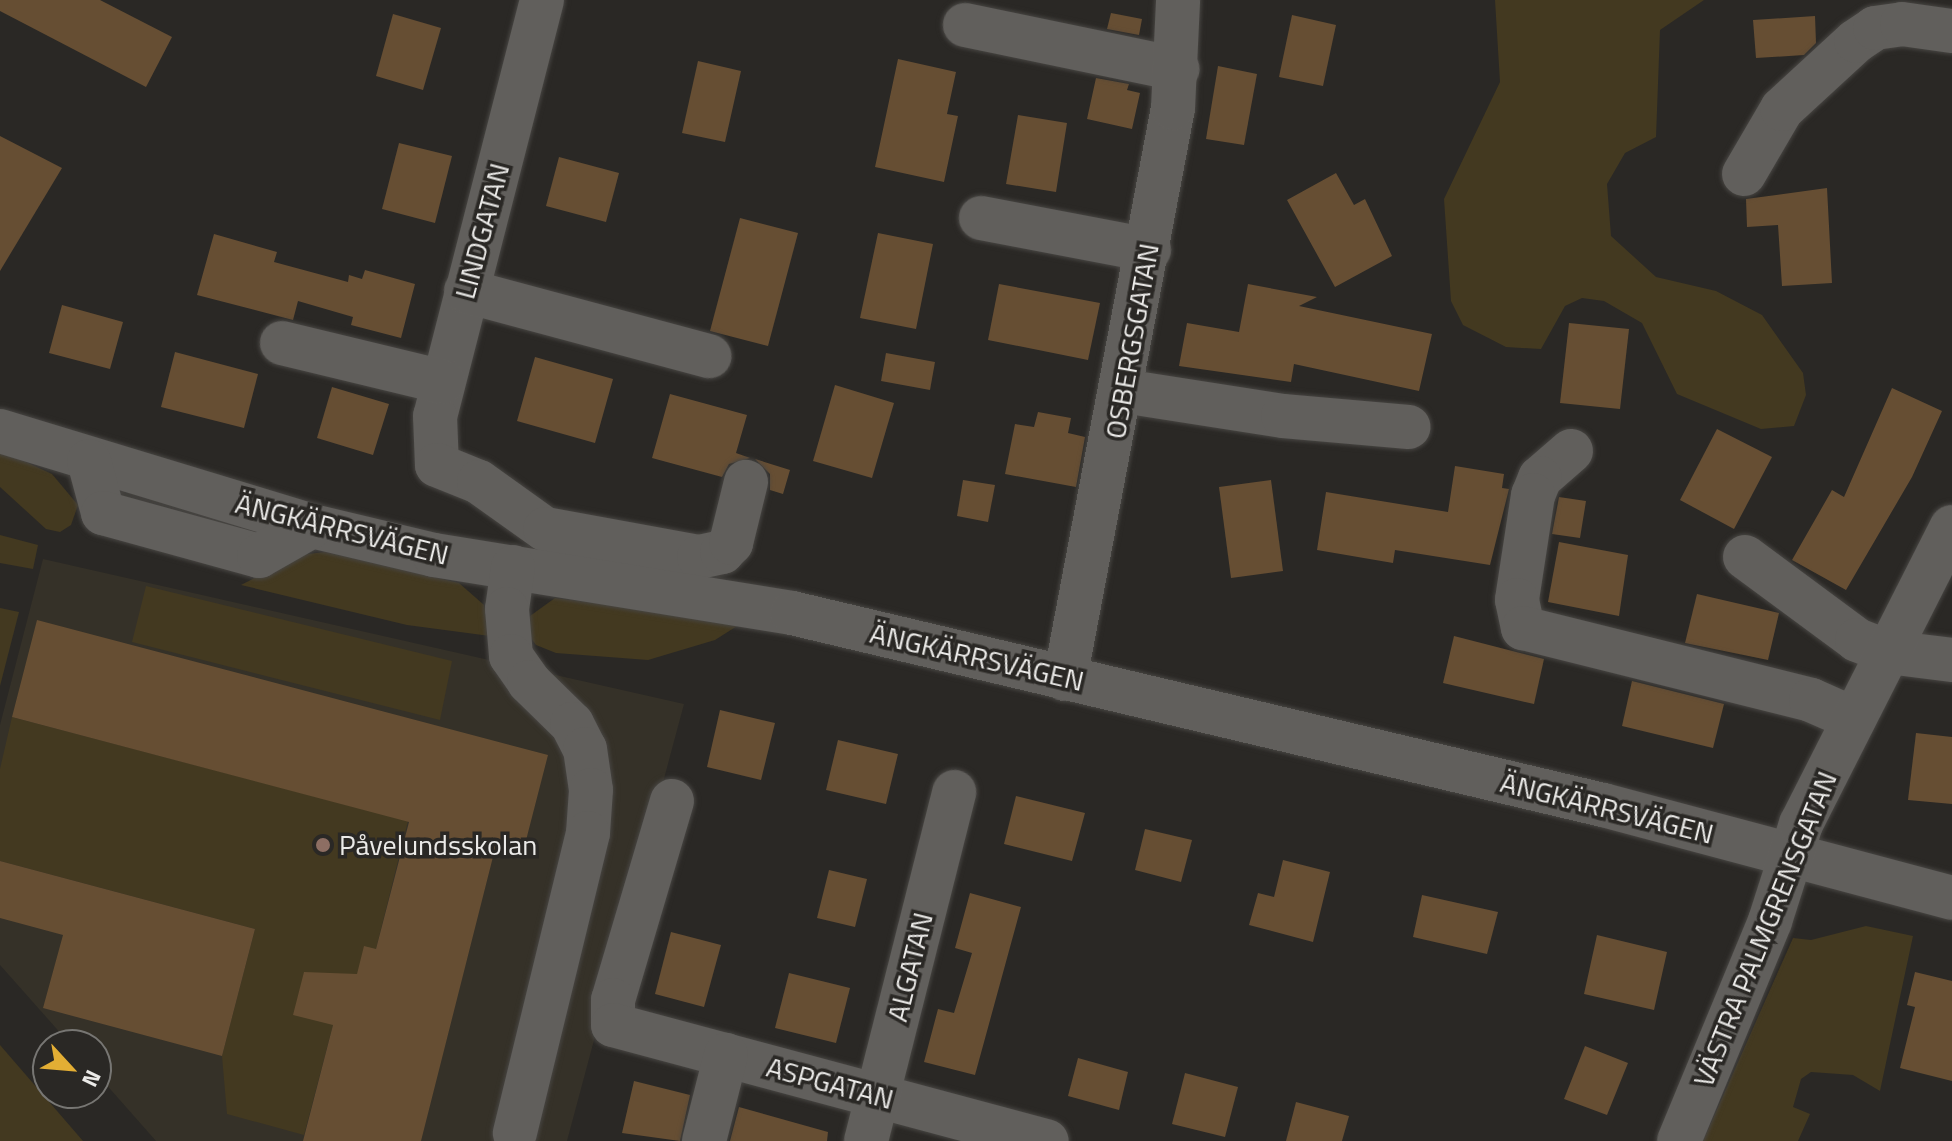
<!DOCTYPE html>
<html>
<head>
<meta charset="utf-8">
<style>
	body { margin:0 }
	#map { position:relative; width:1952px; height:1141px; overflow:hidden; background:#2a2825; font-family:"Titillium Web",sans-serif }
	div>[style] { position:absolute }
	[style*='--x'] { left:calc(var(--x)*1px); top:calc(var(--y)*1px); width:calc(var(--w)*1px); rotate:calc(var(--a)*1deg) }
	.built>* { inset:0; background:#353128 }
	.green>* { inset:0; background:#433920 }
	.building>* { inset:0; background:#664e33 }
	.roads { filter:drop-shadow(0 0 2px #474542) drop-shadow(0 0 2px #474542) }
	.minor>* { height:44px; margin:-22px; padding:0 22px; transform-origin:22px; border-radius:22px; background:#615f5c }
	.dots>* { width:22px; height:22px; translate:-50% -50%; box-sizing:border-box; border:4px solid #2a2825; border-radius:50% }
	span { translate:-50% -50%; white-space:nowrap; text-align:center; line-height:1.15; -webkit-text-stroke:7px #2a2825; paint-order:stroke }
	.street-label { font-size:28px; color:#ebeae8 }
	.poi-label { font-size:28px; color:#ebeae8 }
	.left { translate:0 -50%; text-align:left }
	.north { position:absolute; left:32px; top:1029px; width:80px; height:80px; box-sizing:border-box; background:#2a2825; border:2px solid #777673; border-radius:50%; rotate:116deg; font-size:22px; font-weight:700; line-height:32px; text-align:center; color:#ebeae8 }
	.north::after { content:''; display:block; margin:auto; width:28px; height:36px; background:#e3ae34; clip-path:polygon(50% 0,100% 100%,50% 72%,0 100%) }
</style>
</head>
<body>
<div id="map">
	<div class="built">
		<div style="clip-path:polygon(43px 559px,684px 704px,567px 1141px,156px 1141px,96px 1073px,96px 1045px,71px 1045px,0 965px,0 725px)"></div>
	</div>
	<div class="green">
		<div style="clip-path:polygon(1495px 0,1704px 0,1660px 30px,1656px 137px,1625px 153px,1607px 184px,1611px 236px,1656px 277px,1716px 291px,1762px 315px,1803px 373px,1806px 395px,1794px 426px,1761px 429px,1677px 394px,1642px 323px,1604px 301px,1582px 298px,1565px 306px,1541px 349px,1506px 347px,1463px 325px,1451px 301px,1444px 199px,1500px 82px)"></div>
		<div style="clip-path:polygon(0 450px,52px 474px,78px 505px,71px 525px,60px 532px,46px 529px,0 487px)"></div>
		<div style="clip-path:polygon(0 535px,38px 545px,33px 569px,0 563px)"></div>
		<div style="clip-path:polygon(325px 552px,459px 583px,484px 605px,490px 636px,407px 625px,241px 585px,300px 555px)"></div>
		<div style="clip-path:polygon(146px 586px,452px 661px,440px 720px,132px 642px)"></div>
		<div style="clip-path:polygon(555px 598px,745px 621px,715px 640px,648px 660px,556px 653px,536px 645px,527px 633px,530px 616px)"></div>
		<div style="clip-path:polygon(0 608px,19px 612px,0 686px)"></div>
		<div style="clip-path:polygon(12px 717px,408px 821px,376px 949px,333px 1025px,304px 1135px,227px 1114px,222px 1056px,255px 929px,0 861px,0 769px)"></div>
		<div style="clip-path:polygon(1866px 926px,1913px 936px,1880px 1091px,1853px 1075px,1811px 1072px,1801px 1079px,1793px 1107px,1810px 1114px,1798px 1141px,1703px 1141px,1793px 938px,1811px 940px)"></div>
		<div style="clip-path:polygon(0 1045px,83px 1141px,0 1141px)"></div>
	</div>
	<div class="building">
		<div style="clip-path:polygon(0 0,100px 0,172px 37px,146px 87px,0 11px)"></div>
		<div style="clip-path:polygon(1111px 13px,1142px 19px,1139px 35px,1107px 29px)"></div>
		<div style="clip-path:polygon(393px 14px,441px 28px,423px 90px,376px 76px)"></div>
		<div style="clip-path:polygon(1292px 15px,1336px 25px,1323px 86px,1279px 77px)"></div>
		<div style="clip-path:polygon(1815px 16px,1816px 43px,1804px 55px,1756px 58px,1753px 20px)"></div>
		<div style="clip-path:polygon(898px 59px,956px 72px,947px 114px,958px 116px,944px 182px,875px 167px)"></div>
		<div style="clip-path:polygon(698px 61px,741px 71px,725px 142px,682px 133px)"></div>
		<div style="clip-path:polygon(1218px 66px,1257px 74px,1244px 145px,1206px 139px)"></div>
		<div style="clip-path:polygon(1096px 78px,1129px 84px,1127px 90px,1140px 93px,1132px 129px,1087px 119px)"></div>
		<div style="clip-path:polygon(1018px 115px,1067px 123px,1056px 192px,1006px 184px)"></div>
		<div style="clip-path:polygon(0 136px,62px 168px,0 271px)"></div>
		<div style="clip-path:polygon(399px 143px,452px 156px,435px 223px,382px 209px)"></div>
		<div style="clip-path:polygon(559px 157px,619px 173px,606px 222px,546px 206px)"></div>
		<div style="clip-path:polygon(1336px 173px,1354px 205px,1365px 199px,1392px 256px,1335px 287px,1287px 200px)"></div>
		<div style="clip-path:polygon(1827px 188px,1832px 283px,1782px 286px,1778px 225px,1747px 227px,1746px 199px)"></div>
		<div style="clip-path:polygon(740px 218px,798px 233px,768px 346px,710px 331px)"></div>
		<div style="clip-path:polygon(878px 233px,933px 244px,916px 329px,860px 318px)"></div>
		<div style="clip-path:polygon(214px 234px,277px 252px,274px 262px,348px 282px,349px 275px,362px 279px,365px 270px,415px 284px,401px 338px,351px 325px,353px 317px,298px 301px,293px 320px,197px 295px)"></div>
		<div style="clip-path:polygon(999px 284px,1100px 303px,1088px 360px,988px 340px)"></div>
		<div style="clip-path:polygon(1248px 284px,1317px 297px,1299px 306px,1432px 334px,1419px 391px,1294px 364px,1291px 382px,1179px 366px,1187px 323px,1239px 332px)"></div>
		<div style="clip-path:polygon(62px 305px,123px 322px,110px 369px,49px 353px)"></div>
		<div style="clip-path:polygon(1569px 323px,1629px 329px,1620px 409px,1560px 403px)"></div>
		<div style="clip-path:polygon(175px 352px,258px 374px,244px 428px,161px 407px)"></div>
		<div style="clip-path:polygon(886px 353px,935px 362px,930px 390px,881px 381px)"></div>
		<div style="clip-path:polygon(535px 357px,613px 379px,595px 443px,517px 421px)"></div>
		<div style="clip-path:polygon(835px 385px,894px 403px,872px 478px,813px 461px)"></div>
		<div style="clip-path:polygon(332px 387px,389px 404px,373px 455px,317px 438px)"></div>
		<div style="clip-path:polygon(1892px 388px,1942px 411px,1912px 477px,1846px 590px,1792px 560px,1832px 490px,1844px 497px)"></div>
		<div style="clip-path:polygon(670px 394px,747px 415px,736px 453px,750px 458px,729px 464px,722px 477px,652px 458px)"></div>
		<div style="clip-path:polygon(1038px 412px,1071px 418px,1068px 433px,1085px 437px,1076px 487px,1005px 474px,1015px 424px,1034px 427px)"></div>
		<div style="clip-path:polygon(1717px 429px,1772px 457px,1734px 529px,1680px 500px)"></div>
		<div style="clip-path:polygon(755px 459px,790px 470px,783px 494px,770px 490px,770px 474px)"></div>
		<div style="clip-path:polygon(1455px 466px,1504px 474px,1502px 488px,1509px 489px,1490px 565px,1395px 550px,1393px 563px,1317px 550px,1326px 492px,1448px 512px)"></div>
		<div style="clip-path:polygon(963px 480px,995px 485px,988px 522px,957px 516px)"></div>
		<div style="clip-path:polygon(1271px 480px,1283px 571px,1231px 578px,1219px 487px)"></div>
		<div style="clip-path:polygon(1559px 497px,1586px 501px,1580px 538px,1552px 534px)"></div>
		<div style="clip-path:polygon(1559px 542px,1628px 555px,1619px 616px,1548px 602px)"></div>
		<div style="clip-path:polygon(1697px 594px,1779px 613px,1768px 660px,1685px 643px)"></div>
		<div style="clip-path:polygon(37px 620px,548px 755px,523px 852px,496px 845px,421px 1141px,303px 1141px,333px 1025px,293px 1015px,304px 972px,357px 974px,364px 946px,376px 949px,409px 822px,12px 717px)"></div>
		<div style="clip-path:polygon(1454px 636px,1544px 659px,1534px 704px,1443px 683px)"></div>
		<div style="clip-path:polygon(1632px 681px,1724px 704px,1713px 748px,1622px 726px)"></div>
		<div style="clip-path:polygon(720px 710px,775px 723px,761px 780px,707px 767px)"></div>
		<div style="clip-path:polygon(1916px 733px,1952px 737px,1952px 804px,1908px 800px)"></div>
		<div style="clip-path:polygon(838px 740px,898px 754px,886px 804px,826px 790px)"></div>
		<div style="clip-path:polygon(1016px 796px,1085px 813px,1072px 861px,1004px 844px)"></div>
		<div style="clip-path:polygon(1145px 829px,1192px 840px,1181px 882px,1135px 870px)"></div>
		<div style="clip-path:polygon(1283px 860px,1330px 872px,1313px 942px,1249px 925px,1258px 893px,1274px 897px)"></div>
		<div style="clip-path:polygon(0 861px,255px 929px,222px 1056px,43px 1008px,63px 935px,0 918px)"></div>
		<div style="clip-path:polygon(829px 870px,867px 879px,855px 927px,817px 918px)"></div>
		<div style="clip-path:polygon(970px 893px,1021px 907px,975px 1075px,924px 1062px,938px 1009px,954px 1013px,972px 953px,955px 948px)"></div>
		<div style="clip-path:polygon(1422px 895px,1498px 912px,1487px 954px,1413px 937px)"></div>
		<div style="clip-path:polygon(671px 932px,721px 945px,704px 1007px,655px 994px)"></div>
		<div style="clip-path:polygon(1597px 935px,1667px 952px,1654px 1010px,1584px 994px)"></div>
		<div style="clip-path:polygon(1915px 972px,1952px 981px,1952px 1081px,1900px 1068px,1915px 1007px,1907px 1005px)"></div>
		<div style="clip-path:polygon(789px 973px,850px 988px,836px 1043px,775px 1028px)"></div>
		<div style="clip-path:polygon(1585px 1046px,1628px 1063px,1607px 1115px,1564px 1099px)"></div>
		<div style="clip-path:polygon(1078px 1058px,1128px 1072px,1119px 1110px,1068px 1096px)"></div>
		<div style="clip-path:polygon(1185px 1073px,1238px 1087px,1225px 1137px,1172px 1124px)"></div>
		<div style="clip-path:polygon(634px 1081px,690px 1095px,680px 1141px,622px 1133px)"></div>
		<div style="clip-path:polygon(1296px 1102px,1349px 1116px,1342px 1141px,1286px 1141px)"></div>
		<div style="clip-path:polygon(739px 1107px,828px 1132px,827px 1141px,730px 1141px)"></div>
	</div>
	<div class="roads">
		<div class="minor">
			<div style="--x:542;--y:0;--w:430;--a:104.4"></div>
			<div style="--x:435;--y:416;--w:49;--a:87.7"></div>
			<div style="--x:437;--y:465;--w:45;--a:22"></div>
			<div style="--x:479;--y:482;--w:81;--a:35.5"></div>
			<div style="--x:545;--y:529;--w:157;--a:10.3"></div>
			<div style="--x:699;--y:557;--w:24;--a:-12"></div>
			<div style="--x:722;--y:552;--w:13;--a:-45"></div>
			<div style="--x:731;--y:543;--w:63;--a:-76.2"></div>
			<div style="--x:965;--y:25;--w:217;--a:11.7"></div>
			<div style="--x:1744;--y:174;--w:75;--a:-59.7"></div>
			<div style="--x:1782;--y:109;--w:100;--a:-42.6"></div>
			<div style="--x:1856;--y:41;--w:23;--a:-34"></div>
			<div style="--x:1875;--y:28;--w:27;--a:-8"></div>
			<div style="--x:1902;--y:24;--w:50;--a:8"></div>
			<div style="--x:981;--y:218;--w:171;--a:10.8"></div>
			<div style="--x:466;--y:291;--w:252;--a:15"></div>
			<div style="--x:282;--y:343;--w:166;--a:13.6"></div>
			<div style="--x:1123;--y:391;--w:162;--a:8.9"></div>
			<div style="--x:1283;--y:416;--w:126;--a:5"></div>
			<div style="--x:0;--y:431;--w:326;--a:16.9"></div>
			<div style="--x:312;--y:526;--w:125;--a:13.4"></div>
			<div style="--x:434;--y:555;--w:363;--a:9.2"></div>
			<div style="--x:792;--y:613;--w:833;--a:13.32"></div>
			<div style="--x:1603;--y:805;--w:361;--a:14.9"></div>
			<div style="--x:1571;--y:451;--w:41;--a:138.9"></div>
			<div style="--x:1540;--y:478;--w:18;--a:112"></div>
			<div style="--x:1533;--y:495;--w:106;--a:98.7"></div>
			<div style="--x:1517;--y:600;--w:29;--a:78"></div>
			<div style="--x:1523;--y:628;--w:297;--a:14"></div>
			<div style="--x:1811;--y:700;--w:47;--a:23.8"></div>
			<div style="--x:89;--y:461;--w:54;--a:74.9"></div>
			<div style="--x:103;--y:513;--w:162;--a:15.4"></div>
			<div style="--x:259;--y:556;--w:61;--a:-29.5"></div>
			<div style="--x:1745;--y:557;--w:139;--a:36.5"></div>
			<div style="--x:1857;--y:640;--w:33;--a:21"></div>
			<div style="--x:1888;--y:652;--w:64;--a:7.1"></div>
			<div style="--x:513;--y:567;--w:42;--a:98.1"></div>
			<div style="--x:507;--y:609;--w:47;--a:85.1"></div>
			<div style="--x:511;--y:656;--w:32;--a:55"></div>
			<div style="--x:529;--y:682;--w:60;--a:44.3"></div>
			<div style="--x:572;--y:724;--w:28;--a:63"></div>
			<div style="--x:585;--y:749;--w:41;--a:81.7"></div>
			<div style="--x:591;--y:790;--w:43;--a:94"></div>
			<div style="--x:588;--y:833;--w:309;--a:103.7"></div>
			<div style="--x:1065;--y:679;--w:581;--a:-79.29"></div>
			<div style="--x:1173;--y:108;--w:108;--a:-87.3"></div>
			<div style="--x:672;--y:801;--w:208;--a:106.5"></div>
			<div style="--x:613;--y:1000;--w:25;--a:90"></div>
			<div style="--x:613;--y:1025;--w:449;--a:15"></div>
			<div style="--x:704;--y:1141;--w:89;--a:-75.7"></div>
			<div style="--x:866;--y:1141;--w:360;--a:-75.8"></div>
			<div style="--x:1679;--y:1141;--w:238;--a:-67.5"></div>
			<div style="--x:1770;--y:921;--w:102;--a:-72.3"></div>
			<div style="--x:1801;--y:824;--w:333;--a:-63.1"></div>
		</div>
	</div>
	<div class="dots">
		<div style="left:323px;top:845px;background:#8d6e63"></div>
	</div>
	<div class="street-label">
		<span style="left:482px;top:231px;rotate:-75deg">LINDGATAN</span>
		<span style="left:1132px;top:341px;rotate:-80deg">OSBERGSGATAN</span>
		<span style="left:342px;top:529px;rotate:14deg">ÄNGKÄRRSVÄGEN</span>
		<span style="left:977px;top:657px;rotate:13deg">ÄNGKÄRRSVÄGEN</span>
		<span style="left:1607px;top:808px;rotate:14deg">ÄNGKÄRRSVÄGEN</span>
		<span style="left:1765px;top:929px;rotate:-68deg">VÄSTRA PALMGRENSGATAN</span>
		<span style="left:910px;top:967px;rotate:-76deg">ALGATAN</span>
		<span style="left:830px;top:1083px;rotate:15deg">ASPGATAN</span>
	</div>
	<div class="poi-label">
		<span class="left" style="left:339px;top:845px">Påvelundsskolan</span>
	</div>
	<div class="north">N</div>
</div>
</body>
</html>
